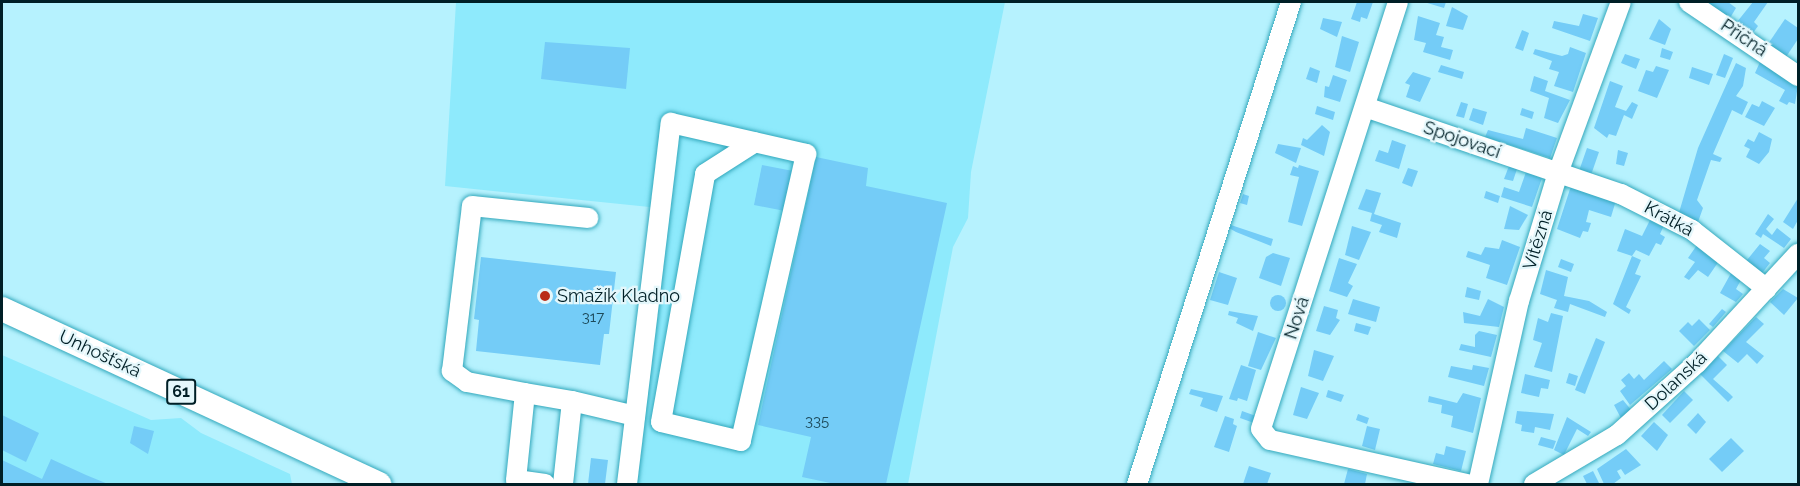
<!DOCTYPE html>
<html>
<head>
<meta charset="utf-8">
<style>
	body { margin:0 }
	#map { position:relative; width:1800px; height:486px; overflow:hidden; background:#b6f2fe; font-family:Raleway,sans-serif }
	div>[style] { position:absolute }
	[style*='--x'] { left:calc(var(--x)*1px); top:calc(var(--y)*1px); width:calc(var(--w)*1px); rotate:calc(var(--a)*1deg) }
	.built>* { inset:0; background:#8eeafc }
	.building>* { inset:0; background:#74ccf7 }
	.round { border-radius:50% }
	.roads { filter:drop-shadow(0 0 2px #33a8bc) drop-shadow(0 0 2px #33a8bc) }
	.minor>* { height:20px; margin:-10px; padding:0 10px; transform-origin:10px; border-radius:10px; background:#fff }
	.major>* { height:24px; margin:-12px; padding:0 12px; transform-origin:12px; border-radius:12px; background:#fff }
	.dots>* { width:16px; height:16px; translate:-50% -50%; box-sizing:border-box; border:3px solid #e4f7fb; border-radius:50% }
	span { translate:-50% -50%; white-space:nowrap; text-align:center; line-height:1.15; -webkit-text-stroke:4.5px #e4f7fb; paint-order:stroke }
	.number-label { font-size:15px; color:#1d4a5a }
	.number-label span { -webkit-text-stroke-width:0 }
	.shield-label span { padding:2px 4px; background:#e4f7fb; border:2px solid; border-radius:4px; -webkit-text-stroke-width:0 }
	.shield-label { font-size:16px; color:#001f26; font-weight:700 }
	.street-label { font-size:18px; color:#001f26 }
	.poi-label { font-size:18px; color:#001f26 }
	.left { translate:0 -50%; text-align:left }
	.frame { position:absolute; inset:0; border:3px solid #001f26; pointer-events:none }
</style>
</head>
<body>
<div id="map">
	<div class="built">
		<div style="clip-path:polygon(456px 2px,1005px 2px,971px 172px,968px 218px,953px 247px,908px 484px,632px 484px,669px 209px,445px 186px)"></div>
		<div style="clip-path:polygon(2px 355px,151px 420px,181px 418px,201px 433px,290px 474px,292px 484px,2px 484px)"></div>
	</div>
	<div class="building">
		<div style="clip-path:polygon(1357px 2px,1373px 2px,1367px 19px,1361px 17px,1360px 22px,1351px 19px)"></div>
		<div style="clip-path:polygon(1424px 2px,1446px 2px,1444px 8px)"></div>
		<div style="clip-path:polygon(1706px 2px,1728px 2px,1736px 8px,1730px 18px)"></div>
		<div style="clip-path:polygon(1753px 2px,1768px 2px,1754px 22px,1758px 26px,1753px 33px,1737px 22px)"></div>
		<div style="clip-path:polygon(1452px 7px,1468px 16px,1463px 30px,1446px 26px)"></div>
		<div style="clip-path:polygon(1583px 14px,1598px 18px,1590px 41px,1552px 28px,1554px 21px,1579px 26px)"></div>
		<div style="clip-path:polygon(1418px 16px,1440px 23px,1436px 35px,1444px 37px,1441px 47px,1453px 50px,1450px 60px,1423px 52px,1426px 43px,1414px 40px)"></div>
		<div style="clip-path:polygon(1323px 18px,1342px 22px,1337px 37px,1320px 29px)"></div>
		<div style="clip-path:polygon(1659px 19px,1671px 29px,1665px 45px,1649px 39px)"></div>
		<div style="clip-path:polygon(1785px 19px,1798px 28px,1798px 39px,1786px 57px,1768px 44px)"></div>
		<div style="clip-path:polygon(1522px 30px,1529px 33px,1523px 51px,1515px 48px)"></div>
		<div style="clip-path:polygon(1342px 36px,1359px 42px,1350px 72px,1335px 67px)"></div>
		<div style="clip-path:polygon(545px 42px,630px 48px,626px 89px,541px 79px)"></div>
		<div style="clip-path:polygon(1570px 47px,1586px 53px,1573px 92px,1554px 86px,1559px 72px,1549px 69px,1552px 61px,1533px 54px,1535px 49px,1562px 56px,1568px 54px)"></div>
		<div style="clip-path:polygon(1662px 48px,1673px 52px,1670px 60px,1660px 57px)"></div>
		<div style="clip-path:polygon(1625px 54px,1640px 59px,1636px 69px,1621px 63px)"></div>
		<div style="clip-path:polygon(1724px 54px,1733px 58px,1725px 78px,1716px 75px)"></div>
		<div style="clip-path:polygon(1760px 62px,1798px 85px,1795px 104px,1789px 102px,1787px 105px,1779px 101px,1785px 90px,1755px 73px)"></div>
		<div style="clip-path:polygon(1736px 63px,1746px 68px,1743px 86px,1736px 96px,1748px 102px,1742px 115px,1732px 110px,1713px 154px,1722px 158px,1720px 162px,1711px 160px,1697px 200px,1703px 208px,1698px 222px,1678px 216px,1698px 148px)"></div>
		<div style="clip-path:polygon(1441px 65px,1464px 72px,1462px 79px,1438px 72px)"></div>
		<div style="clip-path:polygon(1656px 66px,1669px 70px,1657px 98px,1638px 91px,1646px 70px,1653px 72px)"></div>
		<div style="clip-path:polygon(1310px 67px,1320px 71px,1317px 83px,1306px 79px)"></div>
		<div style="clip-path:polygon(1692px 67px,1713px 74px,1709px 85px,1689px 78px)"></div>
		<div style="clip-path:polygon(1413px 72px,1431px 78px,1420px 102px,1406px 97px,1410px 85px,1405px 83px)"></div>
		<div style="clip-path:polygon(1333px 75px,1347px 80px,1340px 102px,1324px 97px,1325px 86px,1329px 87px)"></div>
		<div style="clip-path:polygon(1534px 76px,1548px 81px,1545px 91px,1570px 100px,1558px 123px,1544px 118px,1549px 98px,1530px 91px)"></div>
		<div style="clip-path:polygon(1610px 81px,1623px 86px,1615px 107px,1626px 111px,1632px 102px,1638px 105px,1632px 119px,1624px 115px,1616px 136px,1609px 134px,1607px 138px,1594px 128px)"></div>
		<div style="clip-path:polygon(1762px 101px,1775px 108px,1764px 126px,1745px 117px,1752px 104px,1759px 107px)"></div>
		<div style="clip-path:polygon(1461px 102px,1468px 104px,1464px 118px,1456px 116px)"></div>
		<div style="clip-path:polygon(1317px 106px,1335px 112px,1333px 120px,1315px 114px)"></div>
		<div style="clip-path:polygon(1473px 108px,1487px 112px,1483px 125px,1469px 120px)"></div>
		<div style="clip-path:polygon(1522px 108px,1534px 112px,1532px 119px,1520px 115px)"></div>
		<div style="clip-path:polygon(1322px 125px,1330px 132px,1324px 156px,1301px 145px,1303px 138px,1307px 140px)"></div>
		<div style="clip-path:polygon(1526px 128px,1557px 138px,1550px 158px,1485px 137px,1488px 130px,1523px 139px)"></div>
		<div style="clip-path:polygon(1759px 132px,1772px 139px,1769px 152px,1759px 164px,1746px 157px,1750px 149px,1744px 146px,1748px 139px,1754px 142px)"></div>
		<div style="clip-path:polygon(1392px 140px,1406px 145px,1399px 169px,1375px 161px,1379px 150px,1388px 153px)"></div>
		<div style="clip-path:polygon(1278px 144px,1301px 148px,1296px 163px,1275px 153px)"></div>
		<div style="clip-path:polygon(1587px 148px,1599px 152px,1591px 175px,1579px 171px)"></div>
		<div style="clip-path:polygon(1618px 150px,1628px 153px,1624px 166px,1616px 164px)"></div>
		<div style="clip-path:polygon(816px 157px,868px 168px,866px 186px,947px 203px,886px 484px,835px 484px,802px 477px,811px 437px,758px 425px)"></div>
		<div style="clip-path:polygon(762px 165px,793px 171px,785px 211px,754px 205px)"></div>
		<div style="clip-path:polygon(1299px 165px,1319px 171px,1302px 226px,1288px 222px,1299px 177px,1290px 175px,1293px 166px,1298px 168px)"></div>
		<div style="clip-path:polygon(1509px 166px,1517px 169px,1513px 181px,1504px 179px)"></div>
		<div style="clip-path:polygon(1408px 168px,1418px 171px,1412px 187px,1402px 183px)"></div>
		<div style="clip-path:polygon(1526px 172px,1542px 178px,1532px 207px,1501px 197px,1504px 187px,1519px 192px)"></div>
		<div style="clip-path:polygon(1571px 186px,1617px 197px,1611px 217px,1589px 210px,1586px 222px,1591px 223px,1588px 232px,1583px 231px,1580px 238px,1557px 229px)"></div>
		<div style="clip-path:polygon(1366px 189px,1381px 193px,1374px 214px,1401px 223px,1397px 238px,1379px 232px,1382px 225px,1370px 221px,1372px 213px,1358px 209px)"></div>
		<div style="clip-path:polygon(1486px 191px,1500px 196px,1498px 203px,1484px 198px)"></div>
		<div style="clip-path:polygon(1243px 194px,1249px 196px,1247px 205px,1240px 203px)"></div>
		<div style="clip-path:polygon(1798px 198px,1798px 220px,1793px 229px,1783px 222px)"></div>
		<div style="clip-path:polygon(1510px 206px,1528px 215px,1519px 230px,1504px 229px)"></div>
		<div style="clip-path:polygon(1653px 214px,1666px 221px,1660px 234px,1665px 237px,1661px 245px,1656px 243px,1649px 256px,1636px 250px,1632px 256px,1617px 251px,1625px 229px,1642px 236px)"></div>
		<div style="clip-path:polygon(1768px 214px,1774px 219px,1766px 229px,1772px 235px,1777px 228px,1791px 239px,1784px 248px,1763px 234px,1761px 238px,1755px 234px)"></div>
		<div style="clip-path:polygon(1231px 225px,1273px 239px,1271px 246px,1236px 232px,1229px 228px)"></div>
		<div style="clip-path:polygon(1352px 226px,1371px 232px,1359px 260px,1345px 255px)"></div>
		<div style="clip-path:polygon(1502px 240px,1520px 247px,1507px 285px,1486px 278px,1490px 265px,1466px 257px,1468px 251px,1481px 255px,1485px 247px,1499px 249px)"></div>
		<div style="clip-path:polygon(1760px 244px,1770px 251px,1764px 258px,1770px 263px,1759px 277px,1743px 265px)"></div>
		<div style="clip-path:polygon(1697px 245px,1719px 261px,1708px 277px,1698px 270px,1689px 280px,1684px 277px,1695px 262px,1688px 258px)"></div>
		<div style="clip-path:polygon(1273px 253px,1290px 258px,1281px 286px,1259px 278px,1266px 257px)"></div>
		<div style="clip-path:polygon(1632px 256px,1641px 260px,1635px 274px,1641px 276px,1626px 307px,1631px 310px,1629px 314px,1613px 304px)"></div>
		<div style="clip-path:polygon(481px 257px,616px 272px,609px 334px,604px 334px,600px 365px,476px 351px,479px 320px,474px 319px)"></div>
		<div style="clip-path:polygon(1339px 258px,1357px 264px,1348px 283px,1353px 286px,1347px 297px,1329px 291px)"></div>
		<div style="clip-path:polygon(1561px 259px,1574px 264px,1571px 272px,1558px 267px)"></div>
		<div style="clip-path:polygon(1735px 266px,1742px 278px,1736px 289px,1743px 294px,1736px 302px,1720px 293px)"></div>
		<div style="clip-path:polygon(1546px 270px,1568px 277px,1564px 296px,1589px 301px,1607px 312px,1605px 317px,1570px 304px,1568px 312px,1554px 308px,1557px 300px,1540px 294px)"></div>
		<div style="clip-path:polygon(1219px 272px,1237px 278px,1228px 305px,1210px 300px)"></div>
		<div style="clip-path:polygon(1467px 287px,1481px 291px,1479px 300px,1465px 297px)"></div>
		<div style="clip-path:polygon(1783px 289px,1798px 298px,1784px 315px,1770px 302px)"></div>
		<div class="round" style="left:1270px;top:295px;width:16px;height:16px"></div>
		<div style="clip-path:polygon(1353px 299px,1380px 307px,1376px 322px,1348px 314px)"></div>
		<div style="clip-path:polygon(1488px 299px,1504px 307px,1499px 327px,1464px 323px,1463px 312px,1480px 316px)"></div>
		<div style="clip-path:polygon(1324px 306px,1338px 310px,1336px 318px,1340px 320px,1330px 335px,1316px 331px)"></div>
		<div style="clip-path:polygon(1722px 309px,1726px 312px,1713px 327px,1709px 324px)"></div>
		<div style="clip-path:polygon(1229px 311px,1258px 316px,1253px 331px,1236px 323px,1238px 318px,1228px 315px)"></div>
		<div style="clip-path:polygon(1551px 313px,1563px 316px,1552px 372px,1534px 367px,1542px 343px,1533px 340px,1538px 318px,1548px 322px)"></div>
		<div style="clip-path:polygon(1756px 317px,1764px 324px,1746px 342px,1764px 356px,1757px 364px,1747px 354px,1738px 363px,1723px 351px)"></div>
		<div style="clip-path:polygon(1699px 319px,1710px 330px,1694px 346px,1679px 331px,1688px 322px,1692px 326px)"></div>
		<div style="clip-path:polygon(1356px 323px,1371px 327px,1368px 335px,1354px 331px)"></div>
		<div style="clip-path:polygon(1479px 331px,1497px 335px,1491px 357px,1459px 350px,1461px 344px,1475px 347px,1475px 335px)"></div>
		<div style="clip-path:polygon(1258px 332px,1276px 338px,1261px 370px,1248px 366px)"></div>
		<div style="clip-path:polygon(1596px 338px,1605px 342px,1585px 394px,1575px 390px)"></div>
		<div style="clip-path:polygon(1314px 350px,1334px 356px,1323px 381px,1308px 376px)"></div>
		<div style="clip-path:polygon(1718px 356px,1727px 365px,1713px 379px,1730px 394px,1733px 397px,1728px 402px,1700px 374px)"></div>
		<div style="clip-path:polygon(1664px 361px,1672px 369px,1630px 405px,1620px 391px,1626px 386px,1621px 380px,1629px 373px,1634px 379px,1639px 374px,1644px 380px)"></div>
		<div style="clip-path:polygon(1241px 365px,1256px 370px,1247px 401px,1238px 398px,1237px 401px,1229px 399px)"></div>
		<div style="clip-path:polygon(1473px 365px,1489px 368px,1484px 386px,1448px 377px,1451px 366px,1472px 370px)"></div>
		<div style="clip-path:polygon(1569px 373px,1578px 376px,1575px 386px,1566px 383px)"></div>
		<div style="clip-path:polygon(1525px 374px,1550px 380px,1548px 389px,1541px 388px,1539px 397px,1521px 393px)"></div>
		<div style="clip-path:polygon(1301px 387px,1319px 393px,1307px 419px,1293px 415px)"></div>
		<div style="clip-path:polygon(1191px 389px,1223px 396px,1217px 412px,1200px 406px,1203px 398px,1189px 394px)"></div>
		<div style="clip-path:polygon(1328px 390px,1344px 395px,1341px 402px,1326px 397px)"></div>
		<div style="clip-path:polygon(1684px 391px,1693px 400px,1670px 423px,1662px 415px)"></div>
		<div style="clip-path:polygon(1463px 393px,1481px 398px,1473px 433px,1451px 427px,1453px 416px,1441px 413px,1442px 405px,1428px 402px,1429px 396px,1457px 403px)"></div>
		<div style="clip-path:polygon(1623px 400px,1632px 411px,1622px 420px,1614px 405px)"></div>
		<div style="clip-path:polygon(1242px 411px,1256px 416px,1254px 423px,1240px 418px)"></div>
		<div style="clip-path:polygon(1517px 411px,1554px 414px,1550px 430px,1535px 427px,1534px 433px,1521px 431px,1522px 425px,1515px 423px)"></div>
		<div style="clip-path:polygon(1698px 413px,1706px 422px,1696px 434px,1687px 425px)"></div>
		<div style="clip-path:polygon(1358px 414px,1369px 418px,1367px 424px,1356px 420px)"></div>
		<div style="clip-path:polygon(2px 415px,39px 433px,26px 462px,2px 450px)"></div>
		<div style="clip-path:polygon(1225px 416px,1234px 419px,1233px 424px,1237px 426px,1229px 452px,1214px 447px)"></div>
		<div style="clip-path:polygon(1567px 417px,1591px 432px,1588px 436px,1577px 429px,1564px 455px,1554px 450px)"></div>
		<div style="clip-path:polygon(1654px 422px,1668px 435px,1657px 451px,1641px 436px)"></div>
		<div style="clip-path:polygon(134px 426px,154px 431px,148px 454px,130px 443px)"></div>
		<div style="clip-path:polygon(1367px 426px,1380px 429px,1375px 450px,1362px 446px)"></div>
		<div style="clip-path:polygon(1541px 437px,1556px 441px,1553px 449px,1538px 445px)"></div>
		<div style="clip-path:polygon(1731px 438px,1744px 451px,1722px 472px,1709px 459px)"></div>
		<div style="clip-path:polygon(1446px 446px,1466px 451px,1461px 471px,1433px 464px,1436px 453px,1444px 455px)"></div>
		<div style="clip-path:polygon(1626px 449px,1641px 465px,1625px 475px,1621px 469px,1617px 471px,1621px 478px,1613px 484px,1604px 484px,1597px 469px)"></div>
		<div style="clip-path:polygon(591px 458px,608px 460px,605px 484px,588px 484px)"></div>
		<div style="clip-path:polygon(51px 459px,86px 475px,108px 484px,2px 484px,2px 460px,42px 479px)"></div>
		<div style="clip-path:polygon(1249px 466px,1271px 473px,1267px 484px,1243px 484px)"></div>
		<div style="clip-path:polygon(1348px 469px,1367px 474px,1365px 484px,1344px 484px)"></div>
		<div style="clip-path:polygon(1593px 471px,1599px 483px,1587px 484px,1583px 476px)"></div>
	</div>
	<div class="roads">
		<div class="minor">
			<div style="--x:1398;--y:2;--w:448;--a:107.8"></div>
			<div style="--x:1261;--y:429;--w:14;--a:51"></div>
			<div style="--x:1270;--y:440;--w:202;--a:12.6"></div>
			<div style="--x:1689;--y:2;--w:132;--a:34.2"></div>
			<div style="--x:1365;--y:107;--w:270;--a:18.8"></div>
			<div style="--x:1621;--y:194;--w:80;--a:26.9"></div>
			<div style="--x:1692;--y:230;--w:95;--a:38.2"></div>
			<div style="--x:525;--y:393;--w:48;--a:9.7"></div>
			<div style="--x:545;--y:484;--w:29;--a:-172"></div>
			<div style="--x:516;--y:480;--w:87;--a:-84.1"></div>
			<div style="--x:525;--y:393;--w:59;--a:-169.3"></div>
			<div style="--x:467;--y:382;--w:19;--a:-144"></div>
			<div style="--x:452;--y:371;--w:166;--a:-83.1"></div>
			<div style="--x:472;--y:206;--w:117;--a:5.9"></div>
			<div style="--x:563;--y:484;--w:83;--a:-83.8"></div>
			<div style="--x:572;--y:401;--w:65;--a:13.4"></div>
			<div style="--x:627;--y:484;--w:364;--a:-83.1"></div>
			<div style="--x:671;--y:123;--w:139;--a:12.9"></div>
			<div style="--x:806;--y:154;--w:294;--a:102.8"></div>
			<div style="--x:741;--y:441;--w:82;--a:-166.6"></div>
			<div style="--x:661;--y:422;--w:252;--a:-79.9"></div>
			<div style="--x:705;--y:174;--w:59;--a:-32.6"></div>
			<div style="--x:1137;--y:484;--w:506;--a:-72.28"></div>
			<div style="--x:1478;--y:484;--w:188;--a:-77.4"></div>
			<div style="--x:1519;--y:301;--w:134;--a:-73.1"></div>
			<div style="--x:1558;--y:173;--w:182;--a:-69.8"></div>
			<div style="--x:1534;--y:484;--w:96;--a:-30.6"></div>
			<div style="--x:1617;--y:435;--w:108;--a:-42"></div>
			<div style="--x:1697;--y:363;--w:149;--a:-47.2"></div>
		</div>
		<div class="major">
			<div style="--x:2;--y:309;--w:416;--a:24.9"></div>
		</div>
	</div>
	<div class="dots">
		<div style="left:545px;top:296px;background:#b92d18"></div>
	</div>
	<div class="number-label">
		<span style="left:593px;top:318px">317</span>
		<span style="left:817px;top:422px">335</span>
	</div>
	<div class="shield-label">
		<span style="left:181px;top:392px">61</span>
	</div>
	<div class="street-label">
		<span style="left:1744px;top:38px;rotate:34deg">Příčná</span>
		<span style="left:1462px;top:140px;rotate:19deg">Spojovací</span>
		<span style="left:1669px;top:219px;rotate:29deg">Krátká</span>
		<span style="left:1538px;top:240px;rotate:-73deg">Vítězná</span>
		<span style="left:1297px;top:318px;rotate:-72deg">Nová</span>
		<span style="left:100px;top:354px;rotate:25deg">Unhošťská</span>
		<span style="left:1676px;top:381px;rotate:-43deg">Dolanská</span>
	</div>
	<div class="poi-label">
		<span class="left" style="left:557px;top:296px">Smažík Kladno</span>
	</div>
	<div class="frame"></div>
</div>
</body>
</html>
